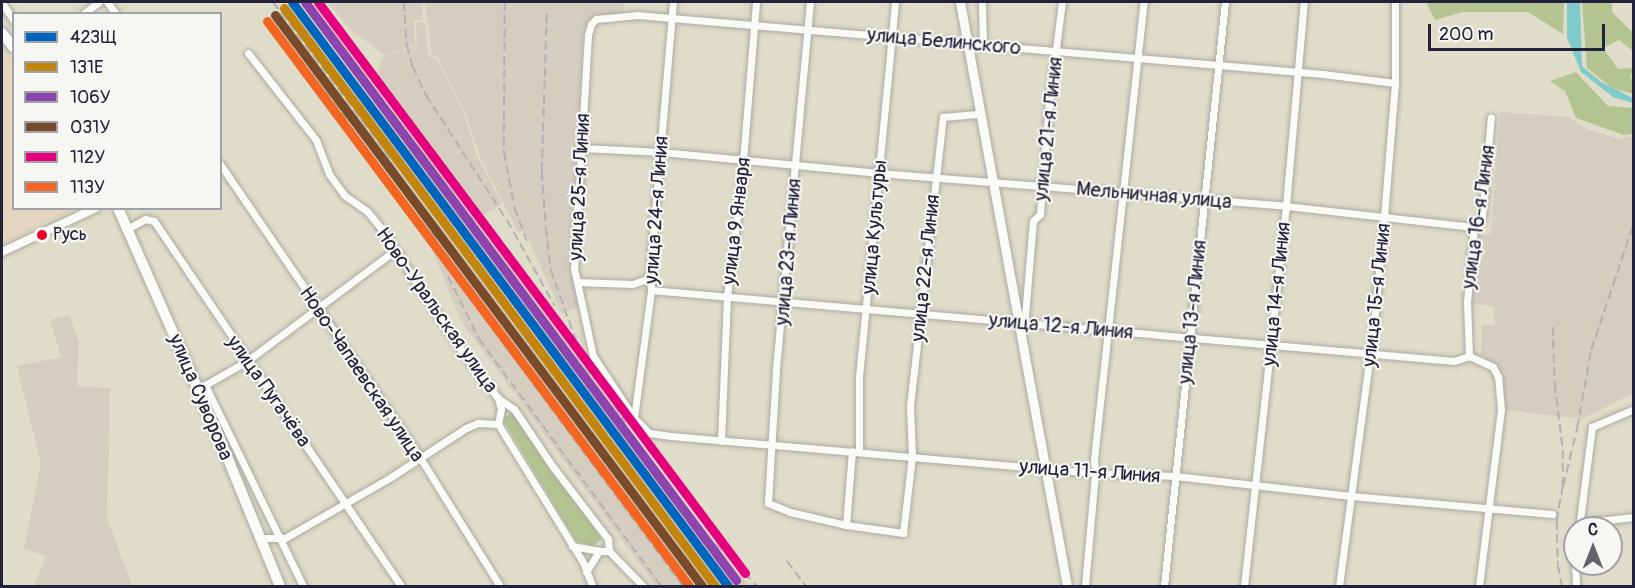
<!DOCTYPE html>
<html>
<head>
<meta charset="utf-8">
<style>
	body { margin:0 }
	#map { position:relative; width:1635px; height:588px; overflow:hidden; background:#dfdcc9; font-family:Pangolin,sans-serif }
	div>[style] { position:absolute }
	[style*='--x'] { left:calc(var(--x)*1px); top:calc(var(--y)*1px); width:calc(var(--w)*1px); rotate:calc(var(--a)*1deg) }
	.built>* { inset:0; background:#e3d5be }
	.industrial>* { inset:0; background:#d5cec0 }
	.forest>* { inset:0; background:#b4c490 }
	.water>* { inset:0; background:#7fcbcb }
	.roads { filter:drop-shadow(0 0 2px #acaaa1) drop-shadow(0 0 2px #acaaa1) }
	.minor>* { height:7px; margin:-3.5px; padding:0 3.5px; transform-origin:3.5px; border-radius:3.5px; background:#fafaf7 }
	.tertiary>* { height:8px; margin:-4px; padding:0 4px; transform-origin:4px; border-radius:4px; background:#fafaf7 }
	.secondary>* { height:9px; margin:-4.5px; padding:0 4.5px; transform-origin:4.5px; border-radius:4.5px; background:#fafaf7 }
	.primary>* { height:10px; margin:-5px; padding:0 5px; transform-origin:5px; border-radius:5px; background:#fafaf7 }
	.rail>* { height:1.5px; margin-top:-0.75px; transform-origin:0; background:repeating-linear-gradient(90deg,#b2b2b2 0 9px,transparent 0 13.5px) }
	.rail-1>* { height:9px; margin:-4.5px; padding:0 4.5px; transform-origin:4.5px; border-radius:4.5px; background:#0065bd }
	.rail-2>* { height:9px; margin:-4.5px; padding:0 4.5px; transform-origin:4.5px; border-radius:4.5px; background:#c2850f }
	.rail-3>* { height:9px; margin:-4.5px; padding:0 4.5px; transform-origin:4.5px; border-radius:4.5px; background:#8e44ad }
	.rail-4>* { height:9px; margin:-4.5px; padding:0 4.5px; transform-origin:4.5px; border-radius:4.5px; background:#7a4b2a }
	.rail-5>* { height:9px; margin:-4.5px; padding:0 4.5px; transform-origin:4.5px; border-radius:4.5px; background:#e5007d }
	.rail-6>* { height:9px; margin:-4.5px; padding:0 4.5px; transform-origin:4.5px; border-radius:4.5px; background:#f26522 }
	.dots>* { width:16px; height:16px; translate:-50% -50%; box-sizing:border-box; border:3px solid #f6f6f2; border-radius:50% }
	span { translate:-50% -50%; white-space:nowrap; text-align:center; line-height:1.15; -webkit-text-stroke:4.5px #f6f6f2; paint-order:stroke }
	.bus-label { font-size:18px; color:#22223b }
	.left { translate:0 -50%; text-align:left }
	.street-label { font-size:20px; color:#22223b }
	.frame { position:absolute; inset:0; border:3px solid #22223b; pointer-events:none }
	.legend { position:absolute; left:12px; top:12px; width:210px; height:198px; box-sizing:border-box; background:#f6f6f2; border:2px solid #a1a1a9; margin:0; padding:8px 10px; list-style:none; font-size:18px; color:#22223b }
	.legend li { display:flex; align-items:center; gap:12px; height:30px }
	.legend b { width:30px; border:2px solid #a1a1a9 }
	.north { position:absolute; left:1563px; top:516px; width:60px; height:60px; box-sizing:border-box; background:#f6f6f2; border:2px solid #a1a1a9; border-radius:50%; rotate:0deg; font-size:16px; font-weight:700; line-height:24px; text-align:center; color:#22223b }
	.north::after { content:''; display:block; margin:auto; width:21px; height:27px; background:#64636d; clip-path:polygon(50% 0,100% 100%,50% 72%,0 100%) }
	.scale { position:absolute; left:1428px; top:24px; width:177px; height:27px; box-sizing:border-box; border:3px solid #22223b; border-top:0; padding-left:8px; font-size:18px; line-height:21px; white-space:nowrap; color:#22223b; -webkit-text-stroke:4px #f6f6f2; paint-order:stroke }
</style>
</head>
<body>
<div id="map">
	<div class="built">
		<div style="clip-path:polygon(2px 46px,13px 61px,14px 208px,74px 209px,2px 244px)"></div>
	</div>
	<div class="industrial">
		<div style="clip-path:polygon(327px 2px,422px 2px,423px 20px,414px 20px,415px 45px,385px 55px,350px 29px)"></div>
		<div style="clip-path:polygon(425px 2px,624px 2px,623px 13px,605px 18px,595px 15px,583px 33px,569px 270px,581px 306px,562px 314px,525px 232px,518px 232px,479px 155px,466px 114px,437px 56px,431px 55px)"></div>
		<div style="clip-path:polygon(416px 22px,425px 22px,429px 57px,436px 58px,465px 116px,476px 154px,502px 204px,481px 216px,389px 97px,377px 72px,384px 56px,417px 46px)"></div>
		<div style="clip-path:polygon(370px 85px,557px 314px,678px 507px,750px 586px,656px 586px,461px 321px,416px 210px,346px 104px)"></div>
		<div style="clip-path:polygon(1500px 112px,1569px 117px,1584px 128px,1619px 139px,1633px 136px,1633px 393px,1582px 419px,1505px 410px,1497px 367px,1481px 354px,1482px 325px,1495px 325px,1493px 306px,1471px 304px,1479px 235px,1491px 234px)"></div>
		<div style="clip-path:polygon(69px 315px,79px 342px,77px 386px,110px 388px,107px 517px,132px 586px,34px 586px,46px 556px,24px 549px,41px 463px,17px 366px,61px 357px,50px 320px)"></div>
	</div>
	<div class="forest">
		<div style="clip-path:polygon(1426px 2px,1564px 2px,1563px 34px,1528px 12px,1463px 12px,1435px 20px)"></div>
		<div style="clip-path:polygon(1582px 2px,1612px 2px,1612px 12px,1633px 33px,1633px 51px,1619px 40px,1603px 48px,1618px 69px,1633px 68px,1630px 79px,1633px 79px,1633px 94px,1612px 88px,1587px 68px)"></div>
		<div style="clip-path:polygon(1576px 72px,1608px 106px,1633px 108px,1633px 134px,1624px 135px,1576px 118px,1565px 91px,1550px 81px)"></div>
		<div style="clip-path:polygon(513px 412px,602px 539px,593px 546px,576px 541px,502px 418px)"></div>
	</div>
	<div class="water">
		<div style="clip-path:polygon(1567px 2px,1580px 2px,1582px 66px,1601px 82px,1633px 98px,1633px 103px,1613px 97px,1581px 72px,1567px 38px)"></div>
	</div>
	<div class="roads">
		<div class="minor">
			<div style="--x:107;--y:2;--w:15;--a:53"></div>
			<div style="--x:810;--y:2;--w:371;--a:95.3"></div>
			<div style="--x:776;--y:371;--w:132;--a:93.5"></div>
			<div style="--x:768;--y:503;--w:24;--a:22"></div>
			<div style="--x:790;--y:512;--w:57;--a:13.1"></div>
			<div style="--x:846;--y:525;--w:74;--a:-85.4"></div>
			<div style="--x:982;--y:2;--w:43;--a:88.7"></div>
			<div style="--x:2;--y:3;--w:22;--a:56"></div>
			<div style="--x:83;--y:14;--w:20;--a:-37"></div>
			<div style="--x:248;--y:53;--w:110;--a:52"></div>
			<div style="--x:316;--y:140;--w:36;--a:69"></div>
			<div style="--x:329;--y:174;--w:26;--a:54"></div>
			<div style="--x:344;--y:195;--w:28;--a:35"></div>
			<div style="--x:367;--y:211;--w:21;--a:51"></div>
			<div style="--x:380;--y:227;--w:147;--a:56.6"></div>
			<div style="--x:461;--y:350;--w:61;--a:52.4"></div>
			<div style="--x:498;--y:398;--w:11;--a:75"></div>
			<div style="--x:501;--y:409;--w:15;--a:101"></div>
			<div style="--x:498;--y:424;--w:162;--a:58.4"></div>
			<div style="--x:583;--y:562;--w:26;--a:69"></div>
			<div style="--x:1395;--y:83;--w:73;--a:-172.9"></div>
			<div style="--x:1323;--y:74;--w:654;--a:-175.09"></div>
			<div style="--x:671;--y:18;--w:33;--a:-175"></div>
			<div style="--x:638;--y:15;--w:42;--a:174.6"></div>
			<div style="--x:596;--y:19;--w:7;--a:135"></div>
			<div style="--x:591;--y:24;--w:11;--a:105"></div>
			<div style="--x:588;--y:35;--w:233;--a:93.4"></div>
			<div style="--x:574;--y:268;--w:90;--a:77.8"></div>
			<div style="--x:593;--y:356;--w:74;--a:56.5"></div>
			<div style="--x:634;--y:418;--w:21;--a:45"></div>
			<div style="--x:649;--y:433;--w:22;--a:8"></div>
			<div style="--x:671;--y:436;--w:426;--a:5"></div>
			<div style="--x:1095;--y:473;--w:80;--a:2.1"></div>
			<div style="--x:1175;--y:476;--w:177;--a:6.5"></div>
			<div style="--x:1351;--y:496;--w:202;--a:5.1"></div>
			<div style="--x:583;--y:148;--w:79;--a:2.9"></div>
			<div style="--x:662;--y:152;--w:218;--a:5.5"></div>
			<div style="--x:879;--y:173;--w:408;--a:4.6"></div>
			<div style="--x:1286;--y:206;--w:189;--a:6.4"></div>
			<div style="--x:220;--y:164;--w:353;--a:55.7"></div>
			<div style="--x:419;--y:456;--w:153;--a:58.1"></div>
			<div style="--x:127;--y:229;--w:21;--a:-29"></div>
			<div style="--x:145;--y:219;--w:9;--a:13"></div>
			<div style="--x:154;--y:221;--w:441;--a:55.9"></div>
			<div style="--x:577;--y:282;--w:55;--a:2.1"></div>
			<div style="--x:632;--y:284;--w:19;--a:-18"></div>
			<div style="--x:651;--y:290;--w:806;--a:5.05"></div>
			<div style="--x:1454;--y:361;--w:16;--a:-18"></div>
			<div style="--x:1019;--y:323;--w:9;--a:-49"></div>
			<div style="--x:1025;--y:316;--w:95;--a:-85.2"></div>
			<div style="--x:1033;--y:221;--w:10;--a:-45"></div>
			<div style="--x:1040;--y:214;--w:111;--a:-85.4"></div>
			<div style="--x:1049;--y:103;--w:102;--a:-82.7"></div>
			<div style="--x:205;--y:385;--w:224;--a:64"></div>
			<div style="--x:198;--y:389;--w:56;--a:-29.7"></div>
			<div style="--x:247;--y:361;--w:184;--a:-36.8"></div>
			<div style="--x:498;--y:398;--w:19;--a:35"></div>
			<div style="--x:514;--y:409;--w:70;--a:56.1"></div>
			<div style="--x:553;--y:467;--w:91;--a:52.6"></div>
			<div style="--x:608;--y:539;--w:12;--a:85"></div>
			<div style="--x:634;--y:418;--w:129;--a:-82.4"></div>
			<div style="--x:651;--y:290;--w:20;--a:-93"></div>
			<div style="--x:650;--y:270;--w:269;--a:-85.1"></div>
			<div style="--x:721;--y:441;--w:145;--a:-87.6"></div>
			<div style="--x:727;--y:296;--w:112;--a:-82.8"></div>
			<div style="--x:741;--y:185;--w:184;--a:-85.3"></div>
			<div style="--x:859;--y:452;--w:75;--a:-90"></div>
			<div style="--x:859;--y:377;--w:377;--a:-84.5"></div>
			<div style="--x:1579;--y:523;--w:55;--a:-6.2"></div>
			<div style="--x:846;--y:525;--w:58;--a:8"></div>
			<div style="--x:903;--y:533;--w:78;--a:-83.3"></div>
			<div style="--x:912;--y:456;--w:50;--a:-92.3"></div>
			<div style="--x:910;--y:406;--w:291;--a:-83.5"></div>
			<div style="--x:943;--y:117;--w:37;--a:-5"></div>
			<div style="--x:1579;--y:528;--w:102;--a:-82.7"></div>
			<div style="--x:1592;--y:427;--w:46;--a:-23.2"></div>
			<div style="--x:261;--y:538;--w:24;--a:0"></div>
			<div style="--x:285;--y:538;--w:122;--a:-29.9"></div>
			<div style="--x:391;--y:477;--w:90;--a:-33.2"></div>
			<div style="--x:466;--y:428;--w:13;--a:-23"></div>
			<div style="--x:478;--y:423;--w:20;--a:3"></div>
			<div style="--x:572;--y:546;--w:27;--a:10"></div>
			<div style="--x:1575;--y:564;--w:22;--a:87"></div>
			<div style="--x:586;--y:572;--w:25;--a:-58"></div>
			<div style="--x:599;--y:551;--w:10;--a:0"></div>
			<div style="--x:609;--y:551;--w:49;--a:45.8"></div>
			<div style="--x:1085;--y:586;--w:113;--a:-84.9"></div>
			<div style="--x:1095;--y:473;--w:14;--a:-94"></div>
			<div style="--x:1094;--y:459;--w:460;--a:-83.8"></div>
			<div style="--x:1164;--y:586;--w:587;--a:-84.04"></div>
			<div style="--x:1244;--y:586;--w:382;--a:-83.7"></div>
			<div style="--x:1286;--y:206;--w:205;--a:-85"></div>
			<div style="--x:1339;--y:586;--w:264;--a:-82.4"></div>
			<div style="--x:1374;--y:324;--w:107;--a:-84.7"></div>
			<div style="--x:1384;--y:217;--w:134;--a:-85.3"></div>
			<div style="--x:1395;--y:83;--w:81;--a:-90"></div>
			<div style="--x:1479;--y:586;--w:177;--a:-82.9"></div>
			<div style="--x:1501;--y:410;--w:33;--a:-95"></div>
			<div style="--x:1498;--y:377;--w:11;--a:-117"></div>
			<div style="--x:1493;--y:367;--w:26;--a:-155"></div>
			<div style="--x:1469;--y:356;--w:54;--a:-92.1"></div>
			<div style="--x:1467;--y:302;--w:75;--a:-84.7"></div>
			<div style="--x:1474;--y:227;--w:13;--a:-51"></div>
			<div style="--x:1482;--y:217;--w:100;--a:-84.9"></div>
		</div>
		<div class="tertiary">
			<div style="--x:2;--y:252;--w:104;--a:-25.1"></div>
		</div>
		<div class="secondary">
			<div style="--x:960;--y:2;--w:594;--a:79.62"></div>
		</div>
		<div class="primary">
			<div style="--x:2;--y:33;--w:19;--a:51"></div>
			<div style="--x:118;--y:208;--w:245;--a:66.2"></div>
			<div style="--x:217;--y:432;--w:166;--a:67.8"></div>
		</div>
	</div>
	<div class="rail">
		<div style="--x:273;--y:2;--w:186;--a:53.1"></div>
		<div style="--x:385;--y:151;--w:168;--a:60.1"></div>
		<div style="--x:469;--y:297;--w:360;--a:53.5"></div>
		<div style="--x:303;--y:2;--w:729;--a:53.26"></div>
		<div style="--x:404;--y:2;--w:43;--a:86"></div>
		<div style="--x:407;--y:45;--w:23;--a:75"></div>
		<div style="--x:413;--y:67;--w:31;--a:65"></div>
		<div style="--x:426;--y:95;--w:149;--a:57.1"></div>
		<div style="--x:507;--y:220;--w:98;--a:60.8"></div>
		<div style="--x:505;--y:2;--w:150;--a:90.4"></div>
		<div style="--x:504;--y:152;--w:57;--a:78.9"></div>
		<div style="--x:515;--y:208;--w:35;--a:70"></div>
		<div style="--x:272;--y:14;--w:129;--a:54.5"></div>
		<div style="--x:547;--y:14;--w:158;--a:91.8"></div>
		<div style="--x:542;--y:172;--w:56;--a:85.9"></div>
		<div style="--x:546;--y:228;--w:42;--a:83.2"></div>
		<div style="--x:551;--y:270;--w:74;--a:70.3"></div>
		<div style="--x:448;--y:181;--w:191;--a:52.9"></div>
		<div style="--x:563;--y:333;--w:55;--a:56"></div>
		<div style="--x:448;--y:276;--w:70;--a:63.8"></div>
		<div style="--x:479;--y:339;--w:307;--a:53.6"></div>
		<div style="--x:1553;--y:327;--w:57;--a:88"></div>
		<div style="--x:1555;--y:384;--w:66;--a:83.1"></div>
		<div style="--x:1563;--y:450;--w:36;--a:90"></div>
		<div style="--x:1563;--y:486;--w:36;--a:100"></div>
		<div style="--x:1557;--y:521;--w:44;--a:88.7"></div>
		<div style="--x:1558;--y:565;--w:21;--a:79"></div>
		<div style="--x:594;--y:371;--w:60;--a:58.7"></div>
		<div style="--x:1563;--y:486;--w:60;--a:-76.4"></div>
		<div style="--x:1577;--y:428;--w:79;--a:-79.8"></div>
		<div style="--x:1591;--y:350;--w:132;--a:-71.4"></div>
		<div style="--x:716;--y:544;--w:59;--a:45.7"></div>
		<div style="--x:787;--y:561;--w:31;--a:53"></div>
	</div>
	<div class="rail-1">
		<div style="--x:292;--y:2;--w:729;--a:53.26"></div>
	</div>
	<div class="rail-2">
		<div style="--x:284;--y:8;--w:721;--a:53.29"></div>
	</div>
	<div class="rail-3">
		<div style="--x:305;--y:2;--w:721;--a:53.29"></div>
	</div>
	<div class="rail-4">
		<div style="--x:275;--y:15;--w:713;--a:53.21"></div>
	</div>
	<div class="rail-5">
		<div style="--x:318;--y:2;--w:713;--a:53.21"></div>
	</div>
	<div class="rail-6">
		<div style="--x:267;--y:21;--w:705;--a:53.24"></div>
	</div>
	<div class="dots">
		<div style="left:42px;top:235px;background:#e4002b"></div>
	</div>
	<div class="bus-label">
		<span class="left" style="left:53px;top:235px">Русь</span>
	</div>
	<div class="street-label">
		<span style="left:944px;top:41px;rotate:5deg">улица Белинского</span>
		<span style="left:1048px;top:129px;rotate:-84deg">улица 21-я Линия</span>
		<span style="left:579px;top:187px;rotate:-87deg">улица 25-я Линия</span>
		<span style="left:1154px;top:195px;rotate:5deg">Мельничная улица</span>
		<span style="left:656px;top:210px;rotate:-86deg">улица 24-я Линия</span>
		<span style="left:1478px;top:217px;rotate:-82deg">улица 16-я Линия</span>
		<span style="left:736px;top:221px;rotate:-83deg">улица 9 Января</span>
		<span style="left:874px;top:227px;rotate:-85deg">улица Культуры</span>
		<span style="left:788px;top:252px;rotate:-85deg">улица 23-я Линия</span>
		<span style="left:925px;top:268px;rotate:-84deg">улица 22-я Линия</span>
		<span style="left:1276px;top:294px;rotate:-84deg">улица 14-я Линия</span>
		<span style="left:1376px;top:295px;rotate:-84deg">улица 15-я Линия</span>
		<span style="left:437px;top:310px;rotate:55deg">Ново-Уральская улица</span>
		<span style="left:1192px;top:312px;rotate:-84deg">улица 13-я Линия</span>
		<span style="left:1061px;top:326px;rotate:5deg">улица 12-я Линия</span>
		<span style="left:362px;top:374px;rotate:56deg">Ново-Чапаевская улица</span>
		<span style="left:269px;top:391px;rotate:55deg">улица Пугачёва</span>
		<span style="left:201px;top:397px;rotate:67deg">улица Суворова</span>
		<span style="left:1090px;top:471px;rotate:4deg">улица 11-я Линия</span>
	</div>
	<div class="frame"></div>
	<ul class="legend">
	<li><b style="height:8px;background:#0065bd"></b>423Щ</li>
	<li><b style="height:8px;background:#c2850f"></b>131Е</li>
	<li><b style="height:8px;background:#8e44ad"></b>106У</li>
	<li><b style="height:8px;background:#7a4b2a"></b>031У</li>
	<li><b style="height:8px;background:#e5007d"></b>112У</li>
	<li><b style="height:8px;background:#f26522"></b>113У</li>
	</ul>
	<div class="north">С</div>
	<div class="scale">200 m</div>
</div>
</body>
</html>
